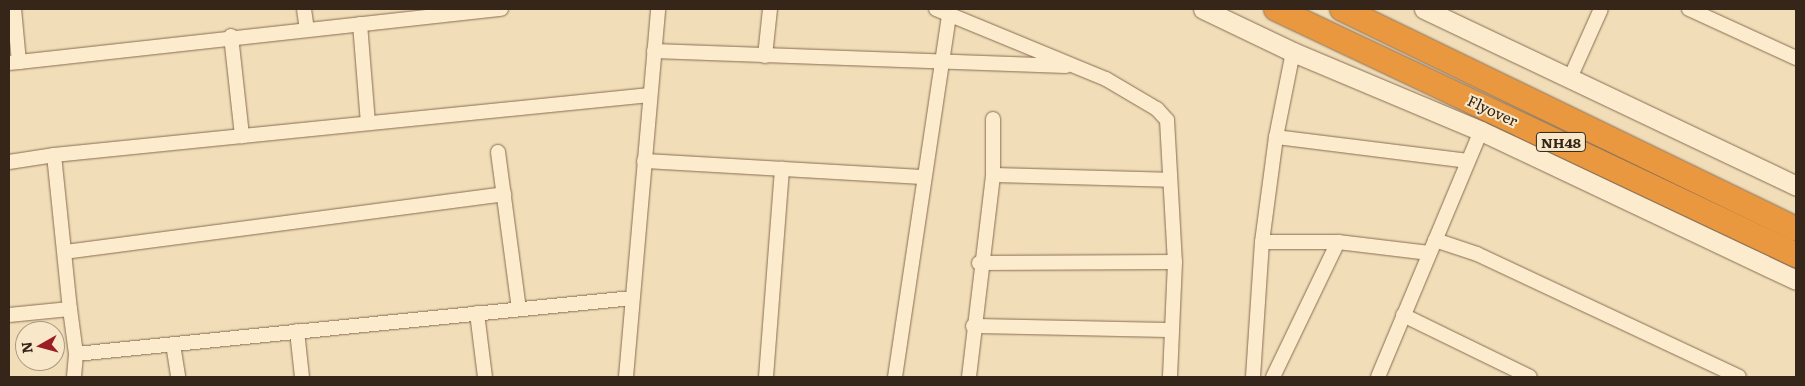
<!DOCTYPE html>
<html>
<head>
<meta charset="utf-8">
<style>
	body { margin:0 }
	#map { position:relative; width:1805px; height:386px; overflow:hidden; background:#f1deb9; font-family:Literata,serif }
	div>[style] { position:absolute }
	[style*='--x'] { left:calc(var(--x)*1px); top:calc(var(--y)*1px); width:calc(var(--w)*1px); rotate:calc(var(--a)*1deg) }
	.roads { filter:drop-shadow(0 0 1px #886d52) drop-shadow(0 0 1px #886d52) }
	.street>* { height:14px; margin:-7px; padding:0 7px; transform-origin:7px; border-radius:7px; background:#fcebcc }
	.secondary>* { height:19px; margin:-9.5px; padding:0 9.5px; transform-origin:9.5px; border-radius:9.5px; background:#fcebcc }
	.highway>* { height:24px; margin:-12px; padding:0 12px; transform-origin:12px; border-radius:12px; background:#ea9840 }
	span { translate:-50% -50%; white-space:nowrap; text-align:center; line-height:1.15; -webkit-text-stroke:4px #f8e8c9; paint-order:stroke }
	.shield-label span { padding:1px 4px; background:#f8e8c9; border:1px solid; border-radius:4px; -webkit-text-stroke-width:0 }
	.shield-label { font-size:14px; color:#352619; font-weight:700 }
	.street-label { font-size:15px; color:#352619 }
	.frame { position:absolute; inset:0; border:10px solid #352619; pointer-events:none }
	.north { position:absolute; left:15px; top:321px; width:50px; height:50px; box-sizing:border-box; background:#f8e8c9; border:1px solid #aa9a83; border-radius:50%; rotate:263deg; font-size:14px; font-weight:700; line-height:20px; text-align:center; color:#352619 }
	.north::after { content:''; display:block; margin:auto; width:18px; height:22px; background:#9b1e24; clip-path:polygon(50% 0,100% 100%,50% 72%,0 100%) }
</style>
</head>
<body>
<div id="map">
	<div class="roads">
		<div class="street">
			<div style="--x:304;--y:9;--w:21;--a:82"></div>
			<div style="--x:936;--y:9;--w:184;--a:22.4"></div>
			<div style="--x:1106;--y:79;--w:59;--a:30.5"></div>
			<div style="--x:1157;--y:109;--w:15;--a:48"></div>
			<div style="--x:1167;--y:120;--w:142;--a:86.8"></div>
			<div style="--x:1175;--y:262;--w:115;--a:92.5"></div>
			<div style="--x:1689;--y:9;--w:118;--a:24.6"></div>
			<div style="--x:360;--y:24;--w:99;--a:85.4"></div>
			<div style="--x:231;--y:36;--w:101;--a:83.7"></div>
			<div style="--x:654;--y:51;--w:412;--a:2.1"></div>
			<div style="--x:765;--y:56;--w:47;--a:-83.9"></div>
			<div style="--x:19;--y:62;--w:485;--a:-6.3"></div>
			<div style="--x:9;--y:63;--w:10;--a:-6"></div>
			<div style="--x:19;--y:62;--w:53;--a:-95.4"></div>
			<div style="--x:1571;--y:76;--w:73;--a:-65.9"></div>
			<div style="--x:993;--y:119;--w:56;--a:90"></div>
			<div style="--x:1276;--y:137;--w:87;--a:-78.7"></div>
			<div style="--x:498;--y:152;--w:158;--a:82.4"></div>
			<div style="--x:54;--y:155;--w:599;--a:-5.75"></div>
			<div style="--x:644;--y:161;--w:280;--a:3.3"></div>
			<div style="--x:9;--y:162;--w:46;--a:-8.8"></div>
			<div style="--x:54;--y:155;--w:155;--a:84.1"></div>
			<div style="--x:1435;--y:240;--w:44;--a:18.4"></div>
			<div style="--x:1477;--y:254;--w:289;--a:25.1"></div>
			<div style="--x:1262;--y:242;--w:76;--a:0"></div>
			<div style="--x:65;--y:252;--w:443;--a:-7.5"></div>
			<div style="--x:979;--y:263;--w:196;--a:-0.3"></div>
			<div style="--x:477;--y:313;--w:64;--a:82.9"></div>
			<div style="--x:9;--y:315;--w:61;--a:-5.6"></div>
			<div style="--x:70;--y:309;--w:45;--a:82.4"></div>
			<div style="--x:76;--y:354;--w:559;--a:-5.75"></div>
			<div style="--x:1403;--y:315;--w:141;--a:26"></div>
			<div style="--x:973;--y:326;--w:199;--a:1.2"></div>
			<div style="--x:297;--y:331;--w:46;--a:83.8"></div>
			<div style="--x:173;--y:344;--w:33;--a:81"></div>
			<div style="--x:74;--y:377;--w:23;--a:-85"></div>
			<div style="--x:626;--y:377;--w:369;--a:-85"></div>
			<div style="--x:766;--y:377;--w:209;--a:-85.6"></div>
			<div style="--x:895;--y:377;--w:372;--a:-81.5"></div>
			<div style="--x:969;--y:377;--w:203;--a:-83.2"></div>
			<div style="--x:993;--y:175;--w:176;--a:1.6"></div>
			<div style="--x:1253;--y:377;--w:135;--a:-86.2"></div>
			<div style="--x:1262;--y:242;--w:106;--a:-82.4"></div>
			<div style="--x:1276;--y:137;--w:193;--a:7.1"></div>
			<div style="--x:1273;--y:377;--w:150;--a:-64.3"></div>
			<div style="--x:1338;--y:242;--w:92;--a:6.9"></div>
			<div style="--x:1378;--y:377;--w:267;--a:-67.3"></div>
		</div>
		<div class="secondary">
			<div style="--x:1203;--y:9;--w:100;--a:25.5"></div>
			<div style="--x:1293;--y:52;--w:204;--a:22.8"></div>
			<div style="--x:1481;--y:131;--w:348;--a:25.3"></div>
			<div style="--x:1424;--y:9;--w:412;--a:25.4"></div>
		</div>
		<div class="highway">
			<div style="--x:1276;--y:9;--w:575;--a:25.32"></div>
			<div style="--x:1342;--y:9;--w:504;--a:25.85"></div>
		</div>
	</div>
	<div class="shield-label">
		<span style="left:1561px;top:142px">NH48</span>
	</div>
	<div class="street-label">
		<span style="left:1493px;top:110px;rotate:25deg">Flyover</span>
	</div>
	<div class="frame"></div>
	<div class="north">N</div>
</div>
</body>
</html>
